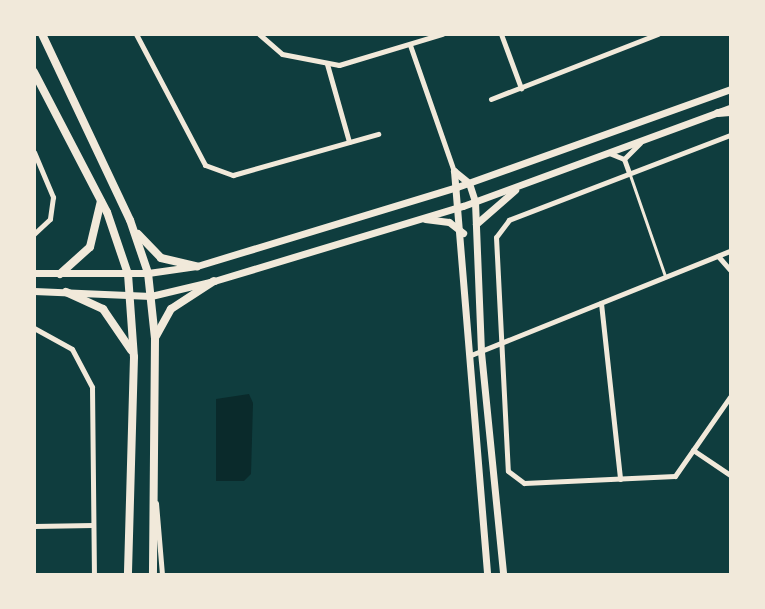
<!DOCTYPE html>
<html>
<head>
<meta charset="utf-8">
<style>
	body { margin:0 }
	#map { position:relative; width:765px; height:609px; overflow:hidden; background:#0f3d3e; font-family:"IBM Plex Sans",sans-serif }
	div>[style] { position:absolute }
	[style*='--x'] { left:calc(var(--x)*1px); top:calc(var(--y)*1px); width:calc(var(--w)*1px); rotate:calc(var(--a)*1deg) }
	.water>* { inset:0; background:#0a2a2b }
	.service>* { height:3px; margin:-1.5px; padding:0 1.5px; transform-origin:1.5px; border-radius:1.5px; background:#f1e9da }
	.minor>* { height:5px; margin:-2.5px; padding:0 2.5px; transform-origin:2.5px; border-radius:2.5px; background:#f1e9da }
	.tertiary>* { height:7px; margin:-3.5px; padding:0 3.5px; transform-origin:3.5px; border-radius:3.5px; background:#f1e9da }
	.secondary>* { height:8px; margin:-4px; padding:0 4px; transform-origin:4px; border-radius:4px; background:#f1e9da }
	span { translate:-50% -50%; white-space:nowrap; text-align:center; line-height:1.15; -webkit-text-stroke:4.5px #f1e9da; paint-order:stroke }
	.frame { position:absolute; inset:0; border:36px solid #f1e9da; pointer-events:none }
</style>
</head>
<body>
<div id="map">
	<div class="water">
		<div style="clip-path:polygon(249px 394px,253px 403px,251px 474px,244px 481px,216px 481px,216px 399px)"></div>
	</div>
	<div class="service">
		<div style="--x:630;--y:175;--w:107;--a:70.9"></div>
	</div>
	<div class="minor">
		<div style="--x:136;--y:34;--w:148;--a:62.2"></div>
		<div style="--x:205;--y:165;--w:30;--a:20"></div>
		<div style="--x:233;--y:175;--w:151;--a:-15.8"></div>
		<div style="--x:259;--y:34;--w:30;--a:41"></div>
		<div style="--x:282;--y:54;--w:58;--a:10.9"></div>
		<div style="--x:339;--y:65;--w:108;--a:-16.8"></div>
		<div style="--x:501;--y:34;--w:58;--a:69.7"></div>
		<div style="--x:410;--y:45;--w:133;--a:70.8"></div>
		<div style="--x:327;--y:64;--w:81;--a:74.2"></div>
		<div style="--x:491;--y:99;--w:179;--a:-21.3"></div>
		<div style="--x:730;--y:135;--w:237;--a:159"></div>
		<div style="--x:509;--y:220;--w:21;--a:127"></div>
		<div style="--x:496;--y:237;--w:234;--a:87.1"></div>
		<div style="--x:508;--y:471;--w:20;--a:37"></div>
		<div style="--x:524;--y:483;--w:151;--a:-2.7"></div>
		<div style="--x:675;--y:476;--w:96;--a:-55.2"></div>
		<div style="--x:34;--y:152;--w:49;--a:67.1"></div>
		<div style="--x:53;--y:197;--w:22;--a:98"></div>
		<div style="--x:50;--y:219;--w:22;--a:137"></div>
		<div style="--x:609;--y:153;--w:16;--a:22"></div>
		<div style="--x:624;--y:159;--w:15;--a:70"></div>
		<div style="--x:624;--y:159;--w:23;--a:-45"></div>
		<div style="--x:718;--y:256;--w:18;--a:49"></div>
		<div style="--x:601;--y:303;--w:177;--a:83.8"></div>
		<div style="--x:34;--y:328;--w:43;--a:28.9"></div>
		<div style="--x:72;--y:349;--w:43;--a:62.2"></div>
		<div style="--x:92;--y:387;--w:187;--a:89.4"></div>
		<div style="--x:471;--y:355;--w:279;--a:-21.9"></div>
		<div style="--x:693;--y:450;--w:45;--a:34"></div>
		<div style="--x:156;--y:503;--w:71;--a:85.2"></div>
		<div style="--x:34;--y:526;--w:59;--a:-1"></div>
	</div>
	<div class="tertiary">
		<div style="--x:454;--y:171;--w:19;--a:39"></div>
		<div style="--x:469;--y:183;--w:20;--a:72"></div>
		<div style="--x:475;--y:202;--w:150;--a:87.7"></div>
		<div style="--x:481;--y:352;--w:223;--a:84.3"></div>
		<div style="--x:454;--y:171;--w:404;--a:85.3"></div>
		<div style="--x:425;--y:219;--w:24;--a:7"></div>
		<div style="--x:449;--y:222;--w:18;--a:38"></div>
		<div style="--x:476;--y:224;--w:52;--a:-41.1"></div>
		<div style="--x:34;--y:273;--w:114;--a:0"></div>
		<div style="--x:148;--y:273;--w:49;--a:-8.1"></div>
		<div style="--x:197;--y:266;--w:272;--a:-16.9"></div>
		<div style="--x:457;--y:187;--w:290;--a:-19.7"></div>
		<div style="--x:34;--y:291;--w:117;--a:2.4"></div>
		<div style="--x:151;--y:296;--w:65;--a:-13.4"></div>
		<div style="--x:214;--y:281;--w:260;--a:-16.8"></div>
		<div style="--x:463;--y:206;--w:284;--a:-20.2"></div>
	</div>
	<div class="secondary">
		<div style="--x:42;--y:34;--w:206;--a:64.7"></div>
		<div style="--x:130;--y:220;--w:56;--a:71.2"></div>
		<div style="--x:148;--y:273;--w:66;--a:83.9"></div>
		<div style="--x:155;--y:339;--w:235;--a:90.5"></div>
		<div style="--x:34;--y:72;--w:158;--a:62.5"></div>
		<div style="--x:107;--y:212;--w:65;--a:71.3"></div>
		<div style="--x:128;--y:274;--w:83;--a:85.9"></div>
		<div style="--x:134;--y:357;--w:217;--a:91.6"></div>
		<div style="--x:718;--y:113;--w:12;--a:-5"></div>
		<div style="--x:138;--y:234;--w:33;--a:46"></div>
		<div style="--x:161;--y:258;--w:37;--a:13"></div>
		<div style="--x:60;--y:274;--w:40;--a:-42"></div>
		<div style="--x:90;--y:247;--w:47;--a:-76.6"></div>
		<div style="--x:66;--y:292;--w:41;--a:24.7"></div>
		<div style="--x:103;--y:309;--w:50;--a:55.7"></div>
		<div style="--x:156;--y:336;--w:31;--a:-61"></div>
		<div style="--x:171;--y:309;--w:51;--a:-33.1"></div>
	</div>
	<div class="frame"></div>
</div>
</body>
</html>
